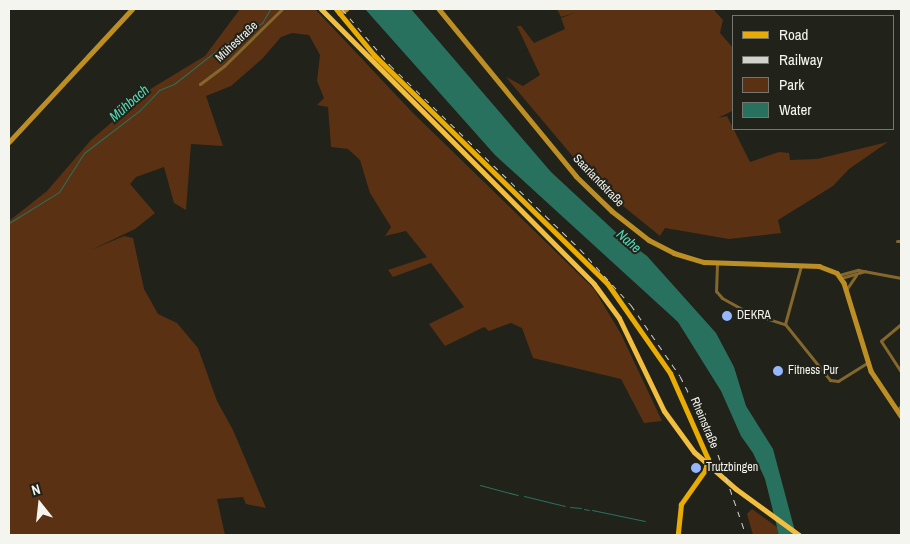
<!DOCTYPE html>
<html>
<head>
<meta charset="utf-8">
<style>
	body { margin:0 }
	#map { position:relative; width:910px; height:544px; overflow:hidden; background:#212219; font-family:"Archivo Narrow",sans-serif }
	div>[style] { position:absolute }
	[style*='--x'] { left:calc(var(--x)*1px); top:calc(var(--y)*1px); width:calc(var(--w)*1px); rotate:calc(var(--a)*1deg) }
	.green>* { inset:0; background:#5b3114 }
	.water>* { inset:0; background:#29715f }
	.stream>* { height:1px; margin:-0.5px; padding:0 0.5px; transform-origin:0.5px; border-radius:0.5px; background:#29715f }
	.minor>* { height:3px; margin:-1.5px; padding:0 1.5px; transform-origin:1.5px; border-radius:1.5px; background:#84672c }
	.secondary>* { height:4.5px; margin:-2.25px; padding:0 2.25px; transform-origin:2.25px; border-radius:2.25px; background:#bd8e24 }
	.primary>* { height:5px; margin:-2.5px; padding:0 2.5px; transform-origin:2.5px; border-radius:2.5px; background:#e9ac05 }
	.trunk>* { height:5px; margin:-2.5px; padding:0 2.5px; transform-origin:2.5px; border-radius:2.5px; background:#f2be40 }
	.rail>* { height:1px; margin-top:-0.5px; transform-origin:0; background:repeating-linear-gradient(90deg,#d1d2cc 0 6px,transparent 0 12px) }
	.dots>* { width:14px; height:14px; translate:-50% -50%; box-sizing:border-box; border:2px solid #212219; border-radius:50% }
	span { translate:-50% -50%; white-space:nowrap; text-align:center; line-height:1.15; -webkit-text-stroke:4px #212219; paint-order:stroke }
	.street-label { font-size:12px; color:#f4f5ef }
	.poi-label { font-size:12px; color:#f4f5ef }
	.left { translate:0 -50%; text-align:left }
	.water-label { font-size:14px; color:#53d9b9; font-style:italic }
	.frame { position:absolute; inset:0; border:10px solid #f4f5ef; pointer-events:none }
	.legend { position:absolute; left:732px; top:15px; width:162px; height:115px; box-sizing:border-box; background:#212219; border:1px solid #75766f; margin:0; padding:6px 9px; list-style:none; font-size:15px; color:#f4f5ef }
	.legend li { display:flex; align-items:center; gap:10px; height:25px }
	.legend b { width:25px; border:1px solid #75766f }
	.north { position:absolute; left:15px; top:479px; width:50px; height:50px; -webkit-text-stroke:4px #212219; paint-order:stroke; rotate:344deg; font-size:14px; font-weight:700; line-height:20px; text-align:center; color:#f4f5ef }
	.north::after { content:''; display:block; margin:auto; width:18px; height:22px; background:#f4f5ef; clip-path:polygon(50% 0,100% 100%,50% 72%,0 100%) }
</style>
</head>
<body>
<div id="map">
	<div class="green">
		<div style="clip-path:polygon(240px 9px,315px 9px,412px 112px,594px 289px,621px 334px,662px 421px,644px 423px,621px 379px,533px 358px,522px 328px,511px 323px,489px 331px,484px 327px,445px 346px,429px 324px,464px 307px,431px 263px,393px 277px,388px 270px,427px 257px,406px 231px,385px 236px,391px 227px,370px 193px,360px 160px,348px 149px,331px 147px,328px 107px,317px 105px,324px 98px,317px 81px,320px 55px,309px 35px,292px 33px,281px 37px,263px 58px,231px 86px,206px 96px,223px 146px,191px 144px,186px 210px,174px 203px,164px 167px,136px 177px,130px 184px,155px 213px,135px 229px,91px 250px,124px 236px,133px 238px,144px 289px,158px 314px,177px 323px,198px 348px,217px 401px,233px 430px,266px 508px,246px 504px,243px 497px,217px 499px,225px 535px,9px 535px,9px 221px,47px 191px,91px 140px,152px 88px,205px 56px)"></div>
		<div style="clip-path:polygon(557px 9px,713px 9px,723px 20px,720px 33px,734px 49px,734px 110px,718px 118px,727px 116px,750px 162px,779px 152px,789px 153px,790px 160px,817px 159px,888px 142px,849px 169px,833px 186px,778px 220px,781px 233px,729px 239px,665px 228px,660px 236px,596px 184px,506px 77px,523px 86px,540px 75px,517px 26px,521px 26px,534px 43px,565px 29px,561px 18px,577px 12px,561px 17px)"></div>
		<div style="clip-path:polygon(752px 509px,788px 535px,753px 535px,747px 514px)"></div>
	</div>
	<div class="water">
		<div style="clip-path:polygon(365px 9px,411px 9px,551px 172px,621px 237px,647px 256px,716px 333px,734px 367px,746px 406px,773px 449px,796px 535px,779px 535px,765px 479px,753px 453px,741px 436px,721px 391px,678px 322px,495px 155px)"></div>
	</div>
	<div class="stream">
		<div style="--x:9;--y:223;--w:59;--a:-31.8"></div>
		<div style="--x:59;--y:192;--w:46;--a:-57.3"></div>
		<div style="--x:84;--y:153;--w:71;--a:-37.5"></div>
		<div style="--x:140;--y:110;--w:28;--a:-46"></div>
		<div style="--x:159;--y:90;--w:16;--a:-22"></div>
		<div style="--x:174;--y:84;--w:60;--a:-38.2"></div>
		<div style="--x:221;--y:47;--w:48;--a:-30.3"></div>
		<div style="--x:262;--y:23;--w:16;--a:-60"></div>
		<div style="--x:480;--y:485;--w:39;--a:15"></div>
		<div style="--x:524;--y:496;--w:42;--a:13.7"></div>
		<div style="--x:570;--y:507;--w:11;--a:5"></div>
		<div style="--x:584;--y:509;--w:5;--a:11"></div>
		<div style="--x:592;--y:510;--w:54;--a:11.7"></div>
	</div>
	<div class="minor">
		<div style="--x:200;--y:84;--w:30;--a:-37"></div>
		<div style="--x:224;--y:66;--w:81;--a:-44.5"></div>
		<div style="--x:897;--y:241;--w:4;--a:0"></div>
		<div style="--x:717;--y:264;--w:27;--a:92"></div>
		<div style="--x:716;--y:291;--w:9;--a:49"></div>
		<div style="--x:722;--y:298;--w:29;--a:29"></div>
		<div style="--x:747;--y:312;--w:40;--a:18"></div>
		<div style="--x:785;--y:324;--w:72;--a:51.2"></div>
		<div style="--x:830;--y:380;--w:8;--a:7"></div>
		<div style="--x:838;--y:381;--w:36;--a:-32"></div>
		<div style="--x:839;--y:275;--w:20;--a:-15"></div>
		<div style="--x:858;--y:270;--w:44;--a:10.5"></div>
		<div style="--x:841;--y:278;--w:25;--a:-16"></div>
		<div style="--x:846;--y:290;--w:18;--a:-56"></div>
		<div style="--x:785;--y:324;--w:60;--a:-74.6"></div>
		<div style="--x:901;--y:324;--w:26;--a:140"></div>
		<div style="--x:881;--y:341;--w:37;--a:57"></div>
		<div style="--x:897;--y:410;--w:6;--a:-45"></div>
	</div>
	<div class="secondary">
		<div style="--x:439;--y:9;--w:216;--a:50.6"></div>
		<div style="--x:576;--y:176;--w:50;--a:44.2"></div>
		<div style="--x:612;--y:211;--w:47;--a:38.1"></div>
		<div style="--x:649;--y:240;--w:28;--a:27"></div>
		<div style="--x:674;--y:253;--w:31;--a:17"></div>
		<div style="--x:704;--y:262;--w:115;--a:2"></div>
		<div style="--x:819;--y:266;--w:19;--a:21"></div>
		<div style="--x:837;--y:273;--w:12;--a:55"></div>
		<div style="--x:844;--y:283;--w:92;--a:72.9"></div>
		<div style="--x:871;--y:371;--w:54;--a:56.3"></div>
		<div style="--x:339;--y:13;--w:8;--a:-30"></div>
		<div style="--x:9;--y:142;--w:181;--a:-47.2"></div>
	</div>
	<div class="primary">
		<div style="--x:336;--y:9;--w:60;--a:50.4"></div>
		<div style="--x:374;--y:55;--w:326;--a:44.4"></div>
		<div style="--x:607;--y:283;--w:110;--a:55"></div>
		<div style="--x:670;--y:373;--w:94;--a:66.2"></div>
		<div style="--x:708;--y:459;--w:11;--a:105"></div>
		<div style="--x:705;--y:470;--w:42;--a:125.2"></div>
		<div style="--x:681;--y:504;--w:31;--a:96"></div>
	</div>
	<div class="trunk">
		<div style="--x:321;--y:9;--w:387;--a:45.2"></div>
		<div style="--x:594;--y:284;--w:42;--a:53.7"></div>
		<div style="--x:619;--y:318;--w:103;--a:64.2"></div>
		<div style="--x:664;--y:411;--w:51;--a:53.8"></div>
		<div style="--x:694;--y:452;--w:56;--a:41.4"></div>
		<div style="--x:736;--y:489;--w:78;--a:36.1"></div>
	</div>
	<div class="rail">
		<div style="--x:342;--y:9;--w:74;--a:49.4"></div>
		<div style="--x:390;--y:65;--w:264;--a:44.1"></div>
		<div style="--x:580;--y:249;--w:76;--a:47.7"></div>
		<div style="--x:631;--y:305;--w:86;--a:55.4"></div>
		<div style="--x:680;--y:376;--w:75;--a:63.1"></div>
		<div style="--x:714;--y:443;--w:97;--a:70.8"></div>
	</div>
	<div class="dots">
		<div style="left:727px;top:316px;background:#96b6fd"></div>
		<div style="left:778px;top:371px;background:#96b6fd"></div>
		<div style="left:696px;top:468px;background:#96b6fd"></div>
	</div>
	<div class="street-label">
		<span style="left:237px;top:42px;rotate:-43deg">Mühestraße</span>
		<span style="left:598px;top:181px;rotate:46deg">Saarlandstraße</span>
		<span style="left:704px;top:423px;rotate:67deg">Rheinstraße</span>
	</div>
	<div class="poi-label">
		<span class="left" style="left:737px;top:316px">DEKRA</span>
		<span class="left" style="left:788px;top:371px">Fitness Pur</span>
		<span class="left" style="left:706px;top:468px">Trutzbingen</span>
	</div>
	<div class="water-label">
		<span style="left:129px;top:103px;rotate:-41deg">Mühbach</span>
		<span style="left:629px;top:241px;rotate:41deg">Nahe</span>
	</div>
	<div class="frame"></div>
	<ul class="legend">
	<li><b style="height:6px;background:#e9ac05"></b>Road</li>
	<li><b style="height:6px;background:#d1d2cc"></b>Railway</li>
	<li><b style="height:14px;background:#5b3114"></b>Park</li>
	<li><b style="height:14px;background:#29715f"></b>Water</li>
	</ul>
	<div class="north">N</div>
</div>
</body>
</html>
